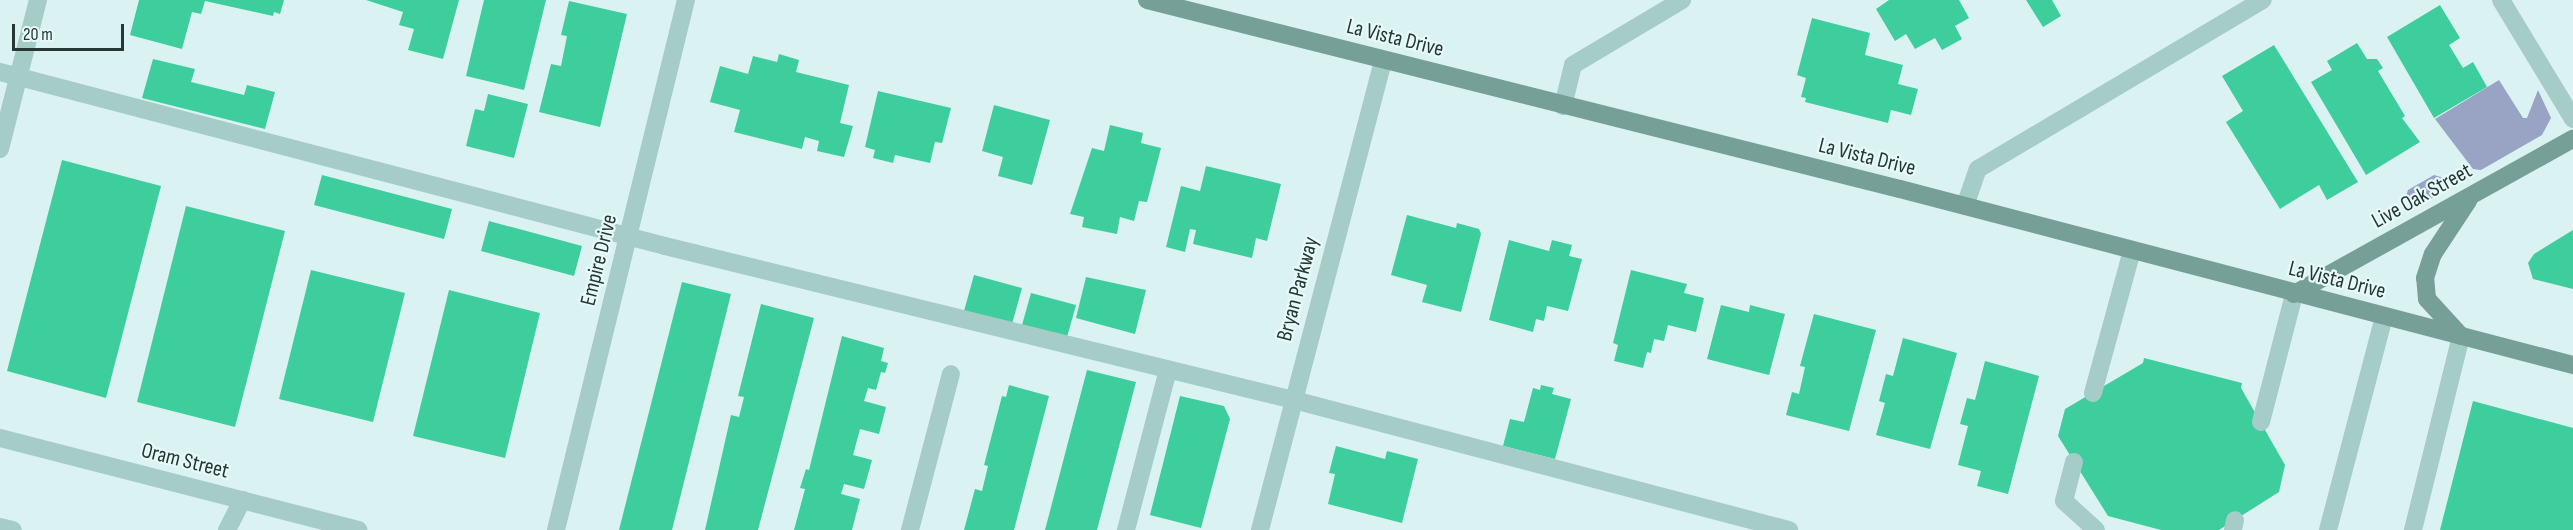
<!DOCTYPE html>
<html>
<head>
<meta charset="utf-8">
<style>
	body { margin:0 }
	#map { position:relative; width:2573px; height:530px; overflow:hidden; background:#daf3f2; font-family:"Sofia Sans Condensed",sans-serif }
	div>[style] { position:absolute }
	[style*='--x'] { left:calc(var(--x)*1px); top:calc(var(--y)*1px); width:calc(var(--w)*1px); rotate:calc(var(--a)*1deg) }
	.green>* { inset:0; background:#99a3c3 }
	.building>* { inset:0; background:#3ecd9d }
	.lane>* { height:18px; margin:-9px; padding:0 9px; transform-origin:9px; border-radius:9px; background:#a5ccc7 }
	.street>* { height:18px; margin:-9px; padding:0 9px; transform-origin:9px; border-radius:9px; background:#a5ccc7 }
	.secondary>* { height:18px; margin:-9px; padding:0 9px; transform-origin:9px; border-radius:9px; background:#769f97 }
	span { translate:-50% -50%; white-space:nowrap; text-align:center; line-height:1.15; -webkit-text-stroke:4.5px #e7fafa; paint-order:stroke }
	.street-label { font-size:22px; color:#273733 }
	.scale { position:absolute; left:12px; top:24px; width:112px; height:27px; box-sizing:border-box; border:3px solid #273733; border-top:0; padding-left:8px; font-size:18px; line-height:21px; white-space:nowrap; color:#273733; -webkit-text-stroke:4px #e7fafa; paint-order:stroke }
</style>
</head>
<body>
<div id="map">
	<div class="green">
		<div style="clip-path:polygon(2499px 80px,2523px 118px,2527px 118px,2538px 90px,2551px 118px,2542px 135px,2481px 170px,2473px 169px,2435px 119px)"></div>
		<div style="clip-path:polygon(2434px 175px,2444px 178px,2446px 190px,2417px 207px,2411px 206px,2406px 196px,2408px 190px)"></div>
	</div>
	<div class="building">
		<div style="clip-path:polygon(139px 0,284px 0,280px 14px,274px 12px,273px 16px,205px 1px,201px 14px,192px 12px,182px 49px,130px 35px)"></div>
		<div style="clip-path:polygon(366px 0,459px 0,443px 59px,408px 50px,414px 29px,399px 25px,403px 12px)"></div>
		<div style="clip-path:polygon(484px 0,546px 0,524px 90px,466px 76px)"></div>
		<div style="clip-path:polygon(1889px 0,1959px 0,1969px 18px,1955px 26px,1962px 39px,1942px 50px,1935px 38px,1915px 49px,1906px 34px,1895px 41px,1876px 9px)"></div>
		<div style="clip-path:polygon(2026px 0,2052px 0,2061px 16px,2043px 27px)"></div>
		<div style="clip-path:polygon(569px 1px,627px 14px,600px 127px,539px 112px,551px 64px,561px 66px,567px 36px,561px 35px)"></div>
		<div style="clip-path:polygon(2440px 5px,2460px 38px,2449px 45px,2463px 68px,2473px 62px,2487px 87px,2434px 118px,2387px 37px)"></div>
		<div style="clip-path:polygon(1812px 18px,1870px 33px,1865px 55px,1903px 65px,1898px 84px,1918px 89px,1911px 115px,1891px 110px,1888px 123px,1805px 102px,1806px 98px,1801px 97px,1806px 78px,1797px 75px)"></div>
		<div style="clip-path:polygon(2357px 43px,2367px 59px,2377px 59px,2383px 68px,2378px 71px,2405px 116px,2402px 118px,2420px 142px,2366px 175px,2311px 82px,2332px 70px,2327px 61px)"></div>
		<div style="clip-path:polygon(2274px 45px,2358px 182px,2327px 200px,2319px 185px,2280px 209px,2226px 122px,2243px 111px,2222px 76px)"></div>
		<div style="clip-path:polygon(779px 54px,799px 60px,796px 72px,849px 85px,840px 123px,853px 126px,844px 157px,817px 151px,819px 141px,805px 137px,802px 149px,734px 132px,740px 110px,710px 102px,720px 66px,748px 74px,753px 56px,777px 62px)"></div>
		<div style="clip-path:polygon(153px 59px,195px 69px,191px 82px,244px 95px,247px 85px,275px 92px,265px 129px,142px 98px)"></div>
		<div style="clip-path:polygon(878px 91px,951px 108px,942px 143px,935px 142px,930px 163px,895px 155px,893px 163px,873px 158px,875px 150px,865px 147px)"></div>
		<div style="clip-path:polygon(488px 94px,528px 104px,514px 158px,466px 146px,475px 109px,484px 111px)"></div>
		<div style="clip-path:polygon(994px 105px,1050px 120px,1032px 185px,998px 176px,1003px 157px,982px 151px)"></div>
		<div style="clip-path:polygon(1110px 125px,1143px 133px,1141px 143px,1161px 148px,1147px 202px,1139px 201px,1134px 221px,1120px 217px,1117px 234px,1082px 227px,1084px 217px,1070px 214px,1092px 148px,1104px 151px)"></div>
		<div style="clip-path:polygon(62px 160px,161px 186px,106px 398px,7px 371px)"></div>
		<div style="clip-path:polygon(1206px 166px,1281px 184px,1267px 241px,1256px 238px,1252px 258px,1193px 244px,1196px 230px,1190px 229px,1185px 252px,1166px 247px,1181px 186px,1200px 191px)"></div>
		<div style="clip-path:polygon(322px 175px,452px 209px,444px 239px,314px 205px)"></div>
		<div style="clip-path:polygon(186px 206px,285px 231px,235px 427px,137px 402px)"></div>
		<div style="clip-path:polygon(1407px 215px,1456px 228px,1457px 223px,1479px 229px,1481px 234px,1461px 312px,1422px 302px,1427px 285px,1391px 275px)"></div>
		<div style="clip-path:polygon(489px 221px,582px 246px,574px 276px,481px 251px)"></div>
		<div style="clip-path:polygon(2573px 230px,2573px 289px,2533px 279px,2528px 263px,2534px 254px)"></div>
		<div style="clip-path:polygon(1509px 240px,1549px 251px,1552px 240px,1572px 245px,1569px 256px,1582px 259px,1568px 311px,1547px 306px,1544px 321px,1536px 319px,1533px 332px,1489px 320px)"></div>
		<div style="clip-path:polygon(311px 270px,405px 293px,373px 422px,279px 399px)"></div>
		<div style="clip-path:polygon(1631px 270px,1687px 284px,1684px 293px,1704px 298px,1696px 332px,1668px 325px,1664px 341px,1654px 339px,1651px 353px,1647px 352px,1643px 368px,1614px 361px,1618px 345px,1613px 343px)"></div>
		<div style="clip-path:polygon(974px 275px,1022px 288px,1012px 324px,964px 311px)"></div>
		<div style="clip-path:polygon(1086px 277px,1146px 290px,1135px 334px,1076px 318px)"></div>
		<div style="clip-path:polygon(682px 282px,731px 294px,672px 530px,619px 530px)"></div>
		<div style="clip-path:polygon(449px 290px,540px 313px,505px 458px,413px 436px)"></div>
		<div style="clip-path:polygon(1031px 293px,1076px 305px,1067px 337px,1022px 325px)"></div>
		<div style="clip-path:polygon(761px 304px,814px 318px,758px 530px,705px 530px,731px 415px,739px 417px,744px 397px,738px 396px)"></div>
		<div style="clip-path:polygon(1721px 305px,1749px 312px,1750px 305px,1785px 314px,1769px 375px,1707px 359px)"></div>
		<div style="clip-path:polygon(1814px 314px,1876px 330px,1849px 431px,1786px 415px,1792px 392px,1799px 394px,1805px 367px,1800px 366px)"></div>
		<div style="clip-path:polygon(842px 336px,884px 348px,881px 361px,888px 363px,885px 373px,881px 372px,876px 390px,868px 388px,864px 401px,886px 407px,879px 434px,860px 429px,853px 455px,872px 460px,864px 489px,844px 484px,841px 494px,860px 499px,852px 530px,794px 530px,805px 489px,800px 488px,806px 469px,809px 470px)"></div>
		<div style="clip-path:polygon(1903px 338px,1957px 353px,1930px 449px,1876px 435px,1885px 403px,1879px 401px,1886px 374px,1893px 376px)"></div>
		<div style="clip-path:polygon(2144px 358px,2242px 383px,2241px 388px,2285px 465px,2279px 492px,2219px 530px,2161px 530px,2108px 516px,2058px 436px,2065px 409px,2143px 363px)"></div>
		<div style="clip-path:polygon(1985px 361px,2039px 376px,2008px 494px,1977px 486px,1981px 471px,1958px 465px,1968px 426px,1960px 424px,1967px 398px,1975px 400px)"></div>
		<div style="clip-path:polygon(1087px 370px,1136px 382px,1102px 511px,1097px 530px,1045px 530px)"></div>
		<div style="clip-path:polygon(1009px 385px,1049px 396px,1014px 530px,964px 530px,975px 489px,982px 491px,988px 466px,984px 465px,1002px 396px,1006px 397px)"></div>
		<div style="clip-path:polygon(1541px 385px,1554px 388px,1552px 394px,1571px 399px,1555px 459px,1503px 446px,1510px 419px,1524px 422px,1533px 388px,1540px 390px)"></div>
		<div style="clip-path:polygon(1180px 396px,1224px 406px,1230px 419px,1201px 528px,1150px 515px)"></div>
		<div style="clip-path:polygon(2473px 401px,2573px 428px,2573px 530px,2440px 530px)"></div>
		<div style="clip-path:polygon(1336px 446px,1385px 459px,1387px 451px,1418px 459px,1402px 523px,1328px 504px,1335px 474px,1329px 473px)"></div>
	</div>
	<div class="lane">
		<div style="--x:2501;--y:0;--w:139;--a:58.8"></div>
		<div style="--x:0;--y:72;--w:687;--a:14.66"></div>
		<div style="--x:665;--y:246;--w:648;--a:13.76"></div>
		<div style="--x:1294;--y:400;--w:512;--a:14.72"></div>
		<div style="--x:1965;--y:206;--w:39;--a:-71"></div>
		<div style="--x:1978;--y:169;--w:331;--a:-30.7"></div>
		<div style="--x:2093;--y:393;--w:148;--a:-74.7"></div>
		<div style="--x:2261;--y:422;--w:132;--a:-75.5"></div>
		<div style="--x:2074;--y:462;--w:40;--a:104.4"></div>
		<div style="--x:2064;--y:501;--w:43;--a:42.2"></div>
		<div style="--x:0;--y:527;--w:13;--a:13"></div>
		<div style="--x:227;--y:530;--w:34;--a:-63"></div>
		<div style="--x:910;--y:530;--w:161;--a:-75.3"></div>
		<div style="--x:1126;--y:530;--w:165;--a:-75.3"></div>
		<div style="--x:2233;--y:530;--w:10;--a:-79"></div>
		<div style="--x:2328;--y:530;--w:221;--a:-75.3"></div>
		<div style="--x:2413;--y:530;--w:200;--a:-76.1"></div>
	</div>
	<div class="street">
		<div style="--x:1563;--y:106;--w:42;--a:-76.3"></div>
		<div style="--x:1573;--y:65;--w:127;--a:-30.8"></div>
		<div style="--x:0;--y:149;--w:154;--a:-75.7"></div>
		<div style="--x:0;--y:438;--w:370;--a:14.4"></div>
		<div style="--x:556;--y:530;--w:546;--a:-76.22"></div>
		<div style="--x:1260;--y:530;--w:486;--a:-75.3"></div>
	</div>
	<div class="secondary">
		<div style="--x:1147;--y:0;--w:776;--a:14.09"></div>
		<div style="--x:1900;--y:189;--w:696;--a:14.66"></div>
		<div style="--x:2294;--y:294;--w:319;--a:-29.1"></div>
		<div style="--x:2461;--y:336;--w:50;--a:-132.6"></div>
		<div style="--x:2427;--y:299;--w:21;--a:-95"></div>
		<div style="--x:2425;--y:278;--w:25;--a:-72"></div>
		<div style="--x:2433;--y:254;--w:64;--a:-56.6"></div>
	</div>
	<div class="street-label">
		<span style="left:1395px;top:38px;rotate:14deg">La Vista Drive</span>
		<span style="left:1867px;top:157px;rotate:14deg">La Vista Drive</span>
		<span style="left:2422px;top:196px;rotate:-29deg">Live Oak Street</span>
		<span style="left:599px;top:260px;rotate:-76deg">Empire Drive</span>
		<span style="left:2337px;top:280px;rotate:14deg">La Vista Drive</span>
		<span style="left:1298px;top:289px;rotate:-75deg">Bryan Parkway</span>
		<span style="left:185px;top:461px;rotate:14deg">Oram Street</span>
	</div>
	<div class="scale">20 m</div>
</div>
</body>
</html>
